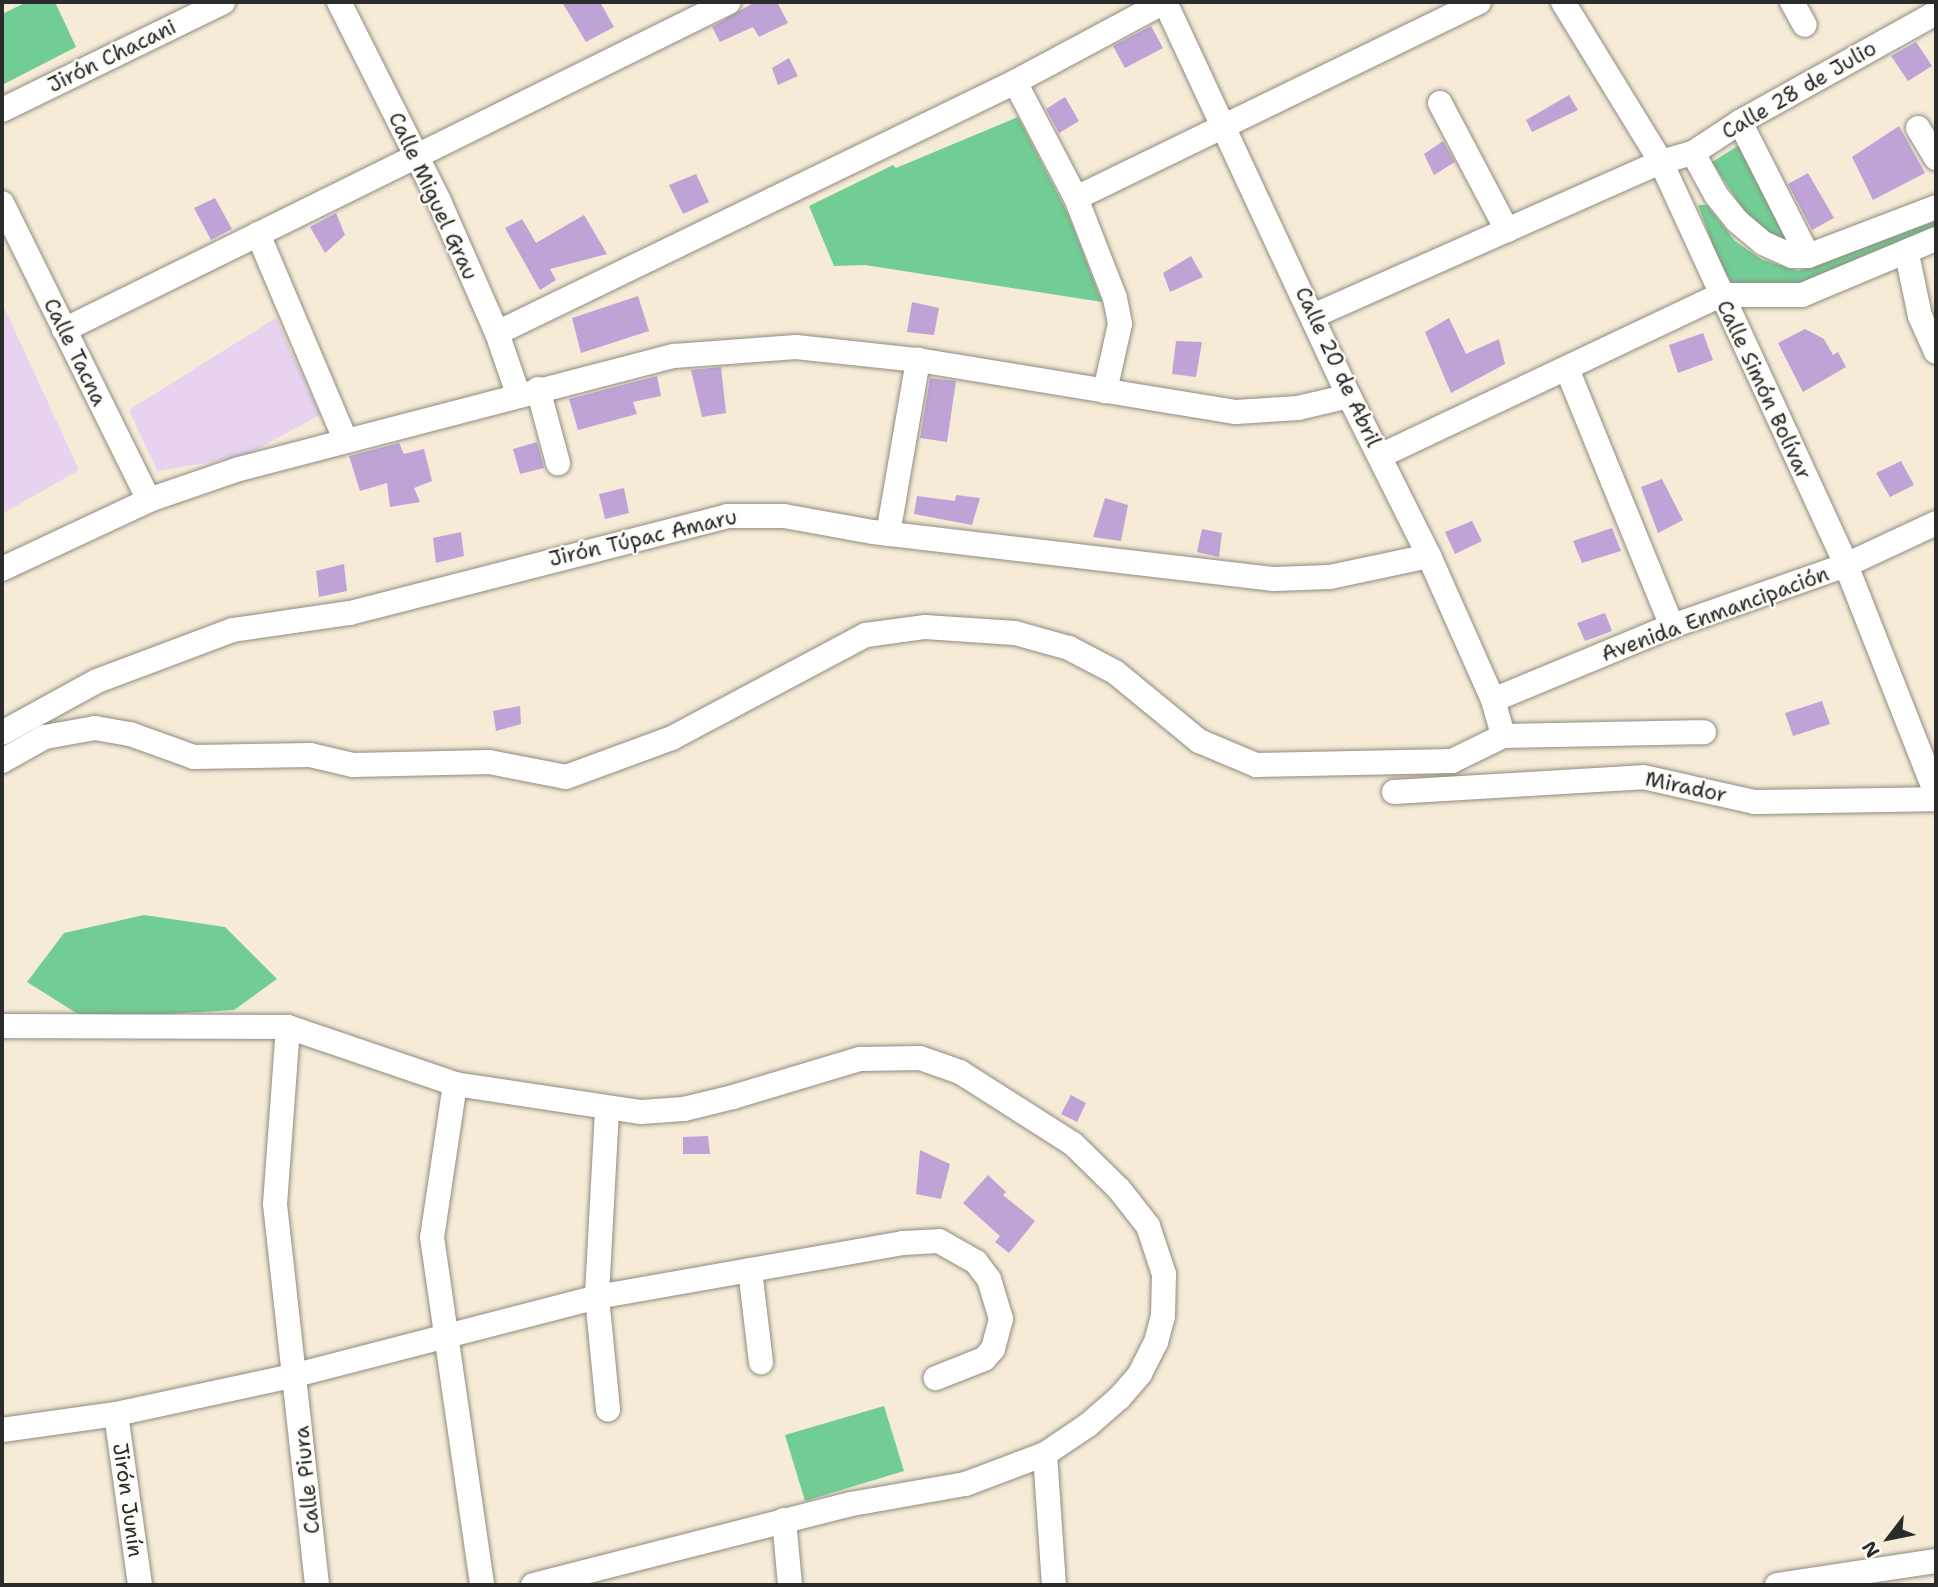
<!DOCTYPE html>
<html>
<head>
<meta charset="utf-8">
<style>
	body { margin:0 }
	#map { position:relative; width:1938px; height:1587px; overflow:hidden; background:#f5ebd6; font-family:"Shantell Sans",sans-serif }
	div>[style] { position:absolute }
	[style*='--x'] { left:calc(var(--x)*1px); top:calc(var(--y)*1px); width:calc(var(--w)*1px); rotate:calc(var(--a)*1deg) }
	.built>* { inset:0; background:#e7d2ef }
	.green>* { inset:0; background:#72cd94 }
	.building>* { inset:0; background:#bfa3d7 }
	.roads { filter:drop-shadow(0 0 2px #908b80) drop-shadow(0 0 2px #908b80) }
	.minor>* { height:24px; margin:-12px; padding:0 12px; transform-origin:12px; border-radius:12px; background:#fff }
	span { translate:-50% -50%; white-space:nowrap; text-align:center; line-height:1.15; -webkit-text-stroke:5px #fdfcf7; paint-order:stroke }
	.street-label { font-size:21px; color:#2b2b2b }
	.frame { position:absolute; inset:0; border:4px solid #2b2b2b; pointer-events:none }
	.north { position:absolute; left:1854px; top:1503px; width:70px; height:70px; -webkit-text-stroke:5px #fdfcf7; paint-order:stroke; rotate:238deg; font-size:19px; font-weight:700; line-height:28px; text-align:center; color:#2b2b2b }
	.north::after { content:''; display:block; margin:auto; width:24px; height:32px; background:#2b2b2b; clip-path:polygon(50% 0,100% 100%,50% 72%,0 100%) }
</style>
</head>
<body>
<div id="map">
	<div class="built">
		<div style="clip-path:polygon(2px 303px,79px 470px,2px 514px)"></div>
		<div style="clip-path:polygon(276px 318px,320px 415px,242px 457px,157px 471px,129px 410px)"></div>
	</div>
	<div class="green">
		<div style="clip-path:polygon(27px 2px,55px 2px,76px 47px,2px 85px,2px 14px)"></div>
		<div style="clip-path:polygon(1018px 117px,1068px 214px,1102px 302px,865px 265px,834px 266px,809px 206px,893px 165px,896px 168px)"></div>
		<div style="clip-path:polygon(1741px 144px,1795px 245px,1770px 234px,1746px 214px,1712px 162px)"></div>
		<div style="clip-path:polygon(1698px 205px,1707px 205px,1735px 241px,1761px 259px,1798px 271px,1936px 221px,1936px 231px,1790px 289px,1735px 287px,1721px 267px)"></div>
		<div style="clip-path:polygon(144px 915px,225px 927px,277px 979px,234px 1010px,86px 1019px,27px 982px,64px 933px)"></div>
		<div style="clip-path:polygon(884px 1406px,904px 1471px,805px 1501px,785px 1435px)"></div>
	</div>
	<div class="building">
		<div style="clip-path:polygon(562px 2px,600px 2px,614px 27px,586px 42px)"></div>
		<div style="clip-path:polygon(755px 2px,777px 2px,788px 23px,759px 37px,753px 27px,720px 42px,712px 27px)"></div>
		<div style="clip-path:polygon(1151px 26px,1163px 48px,1125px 68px,1113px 46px)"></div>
		<div style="clip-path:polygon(1916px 42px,1932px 66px,1908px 81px,1891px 56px)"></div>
		<div style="clip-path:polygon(789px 58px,798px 76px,778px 85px,772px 68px)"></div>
		<div style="clip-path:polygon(1569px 95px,1578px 110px,1532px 132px,1526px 120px)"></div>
		<div style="clip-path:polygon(1065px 97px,1079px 121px,1059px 133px,1046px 109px)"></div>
		<div style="clip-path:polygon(1899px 126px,1925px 173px,1873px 200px,1852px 157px)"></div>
		<div style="clip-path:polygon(1443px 141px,1455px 162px,1434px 175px,1424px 154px)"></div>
		<div style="clip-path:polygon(1808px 173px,1834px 218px,1812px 230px,1788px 184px)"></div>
		<div style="clip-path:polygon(696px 174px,709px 202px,683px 214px,669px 185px)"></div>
		<div style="clip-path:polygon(215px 198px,232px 229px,211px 240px,194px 208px)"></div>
		<div style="clip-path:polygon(336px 213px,345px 235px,325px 253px,310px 227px)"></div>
		<div style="clip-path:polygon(584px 215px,607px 254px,550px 269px,556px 280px,540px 290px,505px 228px,522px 219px,536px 243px)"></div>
		<div style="clip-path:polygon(1191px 256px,1203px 277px,1170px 292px,1163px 273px)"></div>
		<div style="clip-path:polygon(638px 296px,649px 331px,581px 353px,572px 318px)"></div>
		<div style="clip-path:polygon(912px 302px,939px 308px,934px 335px,907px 332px)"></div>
		<div style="clip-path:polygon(1449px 318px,1466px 354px,1499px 339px,1505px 364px,1451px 393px,1425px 332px)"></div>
		<div style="clip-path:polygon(1805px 329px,1824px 339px,1833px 355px,1838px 352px,1846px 367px,1803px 392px,1778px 343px)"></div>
		<div style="clip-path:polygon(1703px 333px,1713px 360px,1678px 373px,1669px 345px)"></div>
		<div style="clip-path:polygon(1176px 341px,1202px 342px,1196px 377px,1172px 374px)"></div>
		<div style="clip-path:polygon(721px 367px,726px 413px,702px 417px,691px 370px)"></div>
		<div style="clip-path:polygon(657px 376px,661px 396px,633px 402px,637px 414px,578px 430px,569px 399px)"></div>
		<div style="clip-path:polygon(930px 378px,956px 381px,947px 442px,920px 438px)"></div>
		<div style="clip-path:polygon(537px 442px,544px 468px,520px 474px,513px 449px)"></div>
		<div style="clip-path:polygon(399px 443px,404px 454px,424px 449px,432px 481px,414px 488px,420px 502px,390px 507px,387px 483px,360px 491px,349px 456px)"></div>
		<div style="clip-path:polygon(1901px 461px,1914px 485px,1890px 497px,1876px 473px)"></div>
		<div style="clip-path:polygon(1662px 479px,1683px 520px,1658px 533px,1641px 487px)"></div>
		<div style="clip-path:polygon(624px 488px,629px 513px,605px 519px,599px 494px)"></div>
		<div style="clip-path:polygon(956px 495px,980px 498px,972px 525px,914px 514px,917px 496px,955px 501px)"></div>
		<div style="clip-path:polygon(1105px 498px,1128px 505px,1121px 541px,1093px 537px)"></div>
		<div style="clip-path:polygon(1472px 521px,1482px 541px,1455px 554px,1445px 532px)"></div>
		<div style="clip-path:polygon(1612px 528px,1621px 551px,1582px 563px,1573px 541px)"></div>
		<div style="clip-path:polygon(1202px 529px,1222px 533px,1219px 557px,1197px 552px)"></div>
		<div style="clip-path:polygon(461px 532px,464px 556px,436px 563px,433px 538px)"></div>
		<div style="clip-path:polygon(344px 564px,347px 591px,319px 597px,316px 571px)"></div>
		<div style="clip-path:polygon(1605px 613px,1612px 631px,1585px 641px,1577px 623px)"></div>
		<div style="clip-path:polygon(1822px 701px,1830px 724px,1793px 736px,1785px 713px)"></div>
		<div style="clip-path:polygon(520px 706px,521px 724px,496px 731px,493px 711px)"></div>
		<div style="clip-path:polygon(1071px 1095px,1086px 1103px,1077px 1122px,1061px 1114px)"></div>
		<div style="clip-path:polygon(708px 1136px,710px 1154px,683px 1154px,683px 1137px)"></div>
		<div style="clip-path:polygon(920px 1150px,950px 1164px,941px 1199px,916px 1194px)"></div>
		<div style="clip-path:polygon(988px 1175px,1006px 1192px,1003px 1195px,1035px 1221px,1009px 1253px,995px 1242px,1000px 1236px,963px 1203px)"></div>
	</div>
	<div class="roads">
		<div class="minor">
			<div style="--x:339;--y:2;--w:223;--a:63.3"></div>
			<div style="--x:439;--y:201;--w:144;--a:66.3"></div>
			<div style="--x:497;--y:333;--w:65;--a:71"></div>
			<div style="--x:1165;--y:2;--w:435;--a:65"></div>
			<div style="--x:1349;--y:396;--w:179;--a:63.4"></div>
			<div style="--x:1429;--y:556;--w:158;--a:66"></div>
			<div style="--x:1493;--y:700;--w:37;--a:74"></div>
			<div style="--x:1563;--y:2;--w:188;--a:58.5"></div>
			<div style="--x:1661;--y:162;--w:443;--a:65.3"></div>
			<div style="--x:1846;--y:565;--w:245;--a:68.5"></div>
			<div style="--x:1792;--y:2;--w:26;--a:61"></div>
			<div style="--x:1015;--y:82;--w:131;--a:62.3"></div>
			<div style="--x:1076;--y:198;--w:107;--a:68.7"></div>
			<div style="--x:1115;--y:298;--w:26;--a:79"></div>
			<div style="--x:1120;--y:324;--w:69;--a:102.6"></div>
			<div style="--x:1440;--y:103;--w:144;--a:62.2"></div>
			<div style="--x:2;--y:110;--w:246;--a:-26"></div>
			<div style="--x:1740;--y:122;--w:150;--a:63.1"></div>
			<div style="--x:1918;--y:128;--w:35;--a:59"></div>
			<div style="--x:1693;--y:153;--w:48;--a:61.3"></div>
			<div style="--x:1716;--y:195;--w:33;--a:51"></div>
			<div style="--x:1737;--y:221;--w:34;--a:40"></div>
			<div style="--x:1763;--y:243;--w:32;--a:24"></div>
			<div style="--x:1792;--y:256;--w:16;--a:0"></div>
			<div style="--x:1808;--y:256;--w:137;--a:-20.9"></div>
			<div style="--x:1076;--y:198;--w:448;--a:-25.9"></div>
			<div style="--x:2;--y:203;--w:331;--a:63.7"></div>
			<div style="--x:258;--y:234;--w:223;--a:67"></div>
			<div style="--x:1907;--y:254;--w:63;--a:78.2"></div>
			<div style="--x:1920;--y:316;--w:39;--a:66"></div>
			<div style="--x:1313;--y:316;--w:381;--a:-23.9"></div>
			<div style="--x:1661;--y:162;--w:33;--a:-16"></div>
			<div style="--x:1693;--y:153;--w:56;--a:-33.4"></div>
			<div style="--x:1740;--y:122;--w:224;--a:-29.1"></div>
			<div style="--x:64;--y:330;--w:741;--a:-26.25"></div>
			<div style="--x:497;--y:333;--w:576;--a:-25.85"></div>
			<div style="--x:1015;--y:82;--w:169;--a:-28.2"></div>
			<div style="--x:1567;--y:369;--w:278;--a:67.8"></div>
			<div style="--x:538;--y:389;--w:77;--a:74.9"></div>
			<div style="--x:1380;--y:456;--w:376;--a:-25.3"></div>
			<div style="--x:1720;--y:295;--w:82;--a:0"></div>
			<div style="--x:1802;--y:295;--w:145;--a:-22.7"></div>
			<div style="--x:888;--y:534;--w:177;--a:-80.2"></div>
			<div style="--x:2;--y:569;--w:162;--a:-25.1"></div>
			<div style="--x:149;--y:500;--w:95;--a:-19"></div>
			<div style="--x:239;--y:469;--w:449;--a:-14.6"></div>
			<div style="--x:674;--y:356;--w:122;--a:-4.2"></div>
			<div style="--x:796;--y:347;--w:123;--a:6.1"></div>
			<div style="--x:918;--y:360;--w:322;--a:9.3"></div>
			<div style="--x:1236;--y:412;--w:62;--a:-3.7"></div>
			<div style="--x:1298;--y:408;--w:52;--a:-13.2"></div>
			<div style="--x:1493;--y:700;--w:194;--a:-22.5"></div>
			<div style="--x:1672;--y:626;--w:184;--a:-19.3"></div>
			<div style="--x:1846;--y:565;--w:99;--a:-25"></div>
			<div style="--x:2;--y:733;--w:108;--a:-28.7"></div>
			<div style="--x:97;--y:681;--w:145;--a:-20.6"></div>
			<div style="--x:233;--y:630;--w:118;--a:-8.3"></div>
			<div style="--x:350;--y:613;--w:389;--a:-14.4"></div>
			<div style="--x:727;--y:516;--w:57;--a:0"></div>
			<div style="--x:784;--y:516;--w:90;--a:10.2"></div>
			<div style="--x:873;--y:532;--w:404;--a:6.7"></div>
			<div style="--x:1274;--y:579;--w:56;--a:-2"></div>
			<div style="--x:1330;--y:577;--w:101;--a:-12"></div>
			<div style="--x:2;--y:761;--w:49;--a:-29.2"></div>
			<div style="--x:45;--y:737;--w:51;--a:-10.2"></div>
			<div style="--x:95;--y:728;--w:36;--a:10"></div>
			<div style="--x:130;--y:734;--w:68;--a:19.8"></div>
			<div style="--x:194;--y:757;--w:116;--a:-1"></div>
			<div style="--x:310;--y:755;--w:44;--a:13.1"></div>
			<div style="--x:353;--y:765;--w:136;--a:-1.3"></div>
			<div style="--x:489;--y:762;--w:78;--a:11"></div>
			<div style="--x:566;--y:777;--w:113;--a:-20.2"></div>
			<div style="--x:672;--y:738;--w:220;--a:-28"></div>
			<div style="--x:866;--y:635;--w:60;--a:-7.7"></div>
			<div style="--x:925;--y:627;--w:90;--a:3.8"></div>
			<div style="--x:1015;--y:633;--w:56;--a:15.5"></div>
			<div style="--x:1069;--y:648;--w:52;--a:27.6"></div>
			<div style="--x:1115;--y:672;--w:109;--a:39.4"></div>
			<div style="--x:1199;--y:741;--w:62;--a:22.8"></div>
			<div style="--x:1256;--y:765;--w:196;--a:-1.2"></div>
			<div style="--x:1452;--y:761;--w:57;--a:-26.1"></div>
			<div style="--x:1503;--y:736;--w:201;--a:-1.1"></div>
			<div style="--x:1394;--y:792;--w:249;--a:-3.4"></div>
			<div style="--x:1643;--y:777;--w:115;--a:12.6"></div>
			<div style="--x:1755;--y:802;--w:181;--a:-0.9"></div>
			<div style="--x:2;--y:1026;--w:286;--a:0.2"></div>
			<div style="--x:288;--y:1027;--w:176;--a:18.8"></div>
			<div style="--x:455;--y:1084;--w:188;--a:8.6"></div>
			<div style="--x:641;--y:1112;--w:43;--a:-4"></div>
			<div style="--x:684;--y:1109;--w:50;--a:-13.8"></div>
			<div style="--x:733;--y:1097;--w:133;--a:-16.7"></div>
			<div style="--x:860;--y:1059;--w:60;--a:-1"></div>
			<div style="--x:920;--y:1058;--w:42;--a:19.3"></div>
			<div style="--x:960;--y:1072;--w:134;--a:32.5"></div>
			<div style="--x:1073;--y:1144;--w:64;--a:44.4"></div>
			<div style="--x:1119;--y:1189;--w:47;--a:51.9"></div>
			<div style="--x:1148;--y:1226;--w:51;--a:71.6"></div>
			<div style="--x:1164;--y:1274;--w:42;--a:91.4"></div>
			<div style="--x:1163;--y:1316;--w:27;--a:105"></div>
			<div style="--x:1156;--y:1342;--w:36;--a:117"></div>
			<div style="--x:1140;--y:1374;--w:32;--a:131"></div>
			<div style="--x:1119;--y:1398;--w:41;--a:138.9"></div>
			<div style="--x:1088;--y:1425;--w:52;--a:146"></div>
			<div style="--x:1045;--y:1454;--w:85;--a:159.4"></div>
			<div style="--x:965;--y:1484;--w:116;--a:170"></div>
			<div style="--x:851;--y:1504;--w:328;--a:165.7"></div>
			<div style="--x:288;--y:1027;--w:177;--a:94.2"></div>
			<div style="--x:275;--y:1204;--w:383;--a:83.7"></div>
			<div style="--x:455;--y:1084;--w:155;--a:98.5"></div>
			<div style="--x:432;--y:1237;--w:352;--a:81.8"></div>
			<div style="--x:607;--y:1110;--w:187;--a:93.1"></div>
			<div style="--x:597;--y:1297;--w:113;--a:84.4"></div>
			<div style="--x:750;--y:1270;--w:93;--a:83.2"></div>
			<div style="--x:116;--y:1414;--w:173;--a:82"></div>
			<div style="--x:2;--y:1430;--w:115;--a:-8"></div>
			<div style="--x:116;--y:1414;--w:184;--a:-12.2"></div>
			<div style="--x:296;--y:1375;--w:311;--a:-14.5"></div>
			<div style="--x:597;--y:1297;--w:311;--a:-10"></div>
			<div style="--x:903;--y:1243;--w:36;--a:-3"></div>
			<div style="--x:939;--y:1241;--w:43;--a:29.6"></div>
			<div style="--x:976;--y:1262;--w:21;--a:53"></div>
			<div style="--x:989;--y:1279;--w:42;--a:73.3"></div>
			<div style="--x:1001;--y:1319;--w:31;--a:105"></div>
			<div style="--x:993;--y:1349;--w:13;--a:132"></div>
			<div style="--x:984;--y:1359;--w:52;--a:158.4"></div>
			<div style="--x:1045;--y:1454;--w:131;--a:86.1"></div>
			<div style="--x:784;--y:1520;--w:65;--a:84.7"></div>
			<div style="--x:1777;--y:1585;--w:161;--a:-8.6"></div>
		</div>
	</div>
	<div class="street-label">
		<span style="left:112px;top:56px;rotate:-26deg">Jirón Chacani</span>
		<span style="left:1799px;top:90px;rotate:-30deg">Calle 28 de Julio</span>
		<span style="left:433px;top:196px;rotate:65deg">Calle Miguel Grau</span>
		<span style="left:75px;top:352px;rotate:64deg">Calle Tacna</span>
		<span style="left:1338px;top:367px;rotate:65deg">Calle 20 de Abril</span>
		<span style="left:1764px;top:390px;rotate:65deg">Calle Simón Bolívar</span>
		<span style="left:643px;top:538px;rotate:-13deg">Jirón Túpac Amaru</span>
		<span style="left:1715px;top:614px;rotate:-20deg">Avenida Enmancipación</span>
		<span style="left:1686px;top:787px;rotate:12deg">Mirador</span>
		<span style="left:307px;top:1480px;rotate:-96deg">Calle Piura</span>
		<span style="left:128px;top:1500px;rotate:82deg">Jirón Junín</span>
	</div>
	<div class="frame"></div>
	<div class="north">N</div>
</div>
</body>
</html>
